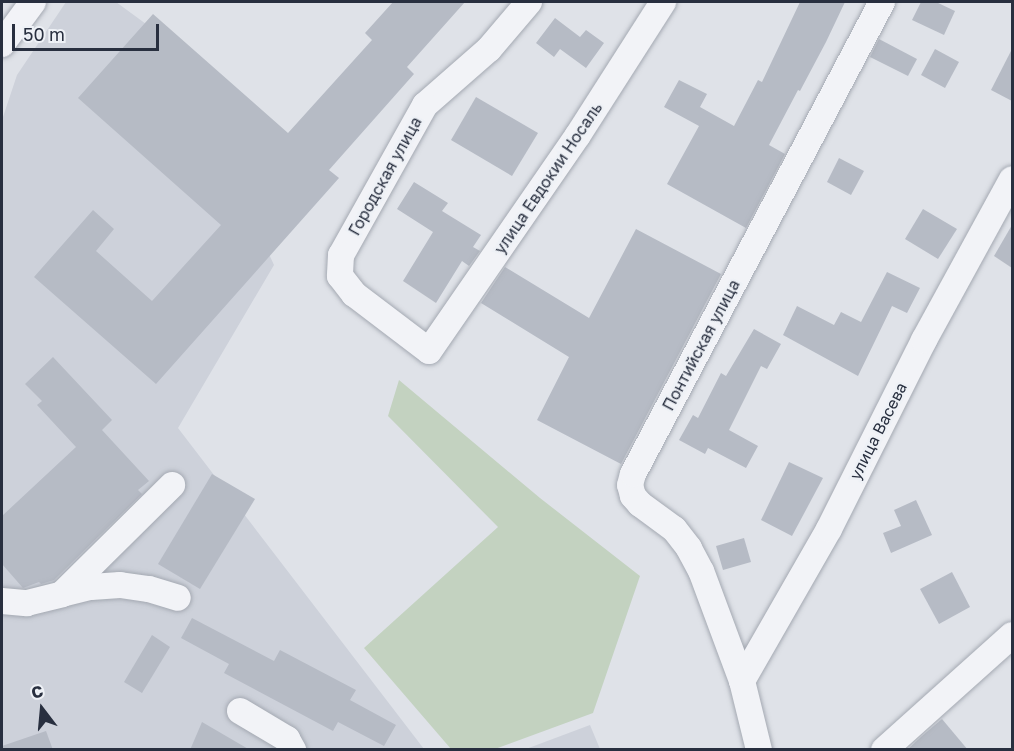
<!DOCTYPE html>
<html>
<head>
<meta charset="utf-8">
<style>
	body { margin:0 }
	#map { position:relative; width:1014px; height:751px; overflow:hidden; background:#dfe2e8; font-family:"Golos Text",sans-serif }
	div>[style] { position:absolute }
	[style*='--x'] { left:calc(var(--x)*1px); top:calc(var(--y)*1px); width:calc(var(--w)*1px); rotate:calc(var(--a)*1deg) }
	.built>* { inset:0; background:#cdd1da }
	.green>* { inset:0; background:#c3d2c0 }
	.building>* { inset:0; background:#b6bbc5 }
	.roads { filter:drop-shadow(0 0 2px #a4a9b2) drop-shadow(0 0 2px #a4a9b2) }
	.minor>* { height:26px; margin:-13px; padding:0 13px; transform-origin:13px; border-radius:13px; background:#f2f3f7 }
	span { translate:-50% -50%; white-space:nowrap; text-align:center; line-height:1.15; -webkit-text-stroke:5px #eef1f6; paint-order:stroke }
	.street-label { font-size:16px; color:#282f3f }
	.frame { position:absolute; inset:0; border:3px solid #282f3f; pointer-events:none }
	.north { position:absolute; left:12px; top:679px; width:60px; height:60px; -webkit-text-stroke:4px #eef1f6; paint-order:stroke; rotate:344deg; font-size:16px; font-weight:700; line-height:24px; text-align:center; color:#282f3f }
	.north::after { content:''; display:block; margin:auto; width:21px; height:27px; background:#282f3f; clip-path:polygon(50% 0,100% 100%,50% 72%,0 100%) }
	.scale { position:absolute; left:12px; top:24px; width:147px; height:27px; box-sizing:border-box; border:3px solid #282f3f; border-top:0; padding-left:8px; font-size:18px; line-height:21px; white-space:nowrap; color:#282f3f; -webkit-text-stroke:4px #eef1f6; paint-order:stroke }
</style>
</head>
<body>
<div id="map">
	<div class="built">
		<div style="clip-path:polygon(66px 2px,116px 2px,146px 24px,199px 102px,274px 265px,178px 428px,424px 749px,2px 750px,2px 120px,17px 75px)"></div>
		<div style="clip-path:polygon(590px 725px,600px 749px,526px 749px)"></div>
	</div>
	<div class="green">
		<div style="clip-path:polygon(399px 380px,540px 498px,640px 576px,593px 713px,495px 749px,451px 749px,364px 648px,498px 527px,388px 416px)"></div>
	</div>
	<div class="building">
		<div style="clip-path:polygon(393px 2px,465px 2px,407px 67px,414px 74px,329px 170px,339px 178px,156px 384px,34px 277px,93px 210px,114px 229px,96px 251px,152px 301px,221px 225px,78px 98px,153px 14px,288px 133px,372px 40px,365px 33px)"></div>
		<div style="clip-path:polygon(800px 2px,845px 2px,826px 42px,800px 91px,798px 90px,769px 145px,785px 154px,746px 228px,667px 184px,699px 126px,664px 107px,679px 80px,707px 94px,700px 107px,734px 126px,758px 80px,762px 82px)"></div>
		<div style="clip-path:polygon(921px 2px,936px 2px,955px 11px,944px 35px,912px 20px)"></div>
		<div style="clip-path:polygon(555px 18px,580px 37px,586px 30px,604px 43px,586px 68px,560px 49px,554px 57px,536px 43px)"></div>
		<div style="clip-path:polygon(879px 39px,917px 59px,908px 76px,870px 57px)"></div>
		<div style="clip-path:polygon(935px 49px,959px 62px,945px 88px,921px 75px)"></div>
		<div style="clip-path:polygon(1012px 49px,1012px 101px,991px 90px)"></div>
		<div style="clip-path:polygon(476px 97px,538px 133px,512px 176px,451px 140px)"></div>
		<div style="clip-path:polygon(839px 158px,864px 171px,851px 195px,827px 182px)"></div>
		<div style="clip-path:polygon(414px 182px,448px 203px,442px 211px,481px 235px,473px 247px,480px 251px,469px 266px,462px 261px,436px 303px,403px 281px,433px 232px,397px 209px)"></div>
		<div style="clip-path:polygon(923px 209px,957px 229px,938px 259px,905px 239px)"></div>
		<div style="clip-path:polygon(1012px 225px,1012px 268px,994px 256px)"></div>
		<div style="clip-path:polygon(636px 229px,721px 274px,621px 464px,537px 420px,569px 357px,481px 303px,505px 267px,589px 318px)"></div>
		<div style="clip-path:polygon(887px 272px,920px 288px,907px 313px,892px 306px,858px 376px,783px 335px,797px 306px,834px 325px,841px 312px,861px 322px)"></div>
		<div style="clip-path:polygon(754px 329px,781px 344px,767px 369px,761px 366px,729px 430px,758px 446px,746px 468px,708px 448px,705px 454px,679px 440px,693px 415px,698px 418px,721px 373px,726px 376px)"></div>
		<div style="clip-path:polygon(53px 357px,112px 420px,102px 430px,149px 481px,138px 490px,142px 494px,54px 580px,41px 584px,39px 582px,23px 588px,2px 564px,2px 516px,76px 447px,37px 405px,42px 401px,25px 384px)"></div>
		<div style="clip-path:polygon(789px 462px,823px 478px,792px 536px,761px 520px)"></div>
		<div style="clip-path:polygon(212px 474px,255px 499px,200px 589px,158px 564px)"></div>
		<div style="clip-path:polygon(916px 500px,932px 535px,891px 553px,883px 533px,901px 526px,894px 510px)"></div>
		<div style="clip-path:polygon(744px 538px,751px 562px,723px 570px,716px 546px)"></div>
		<div style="clip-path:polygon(952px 572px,970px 607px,939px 624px,920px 589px)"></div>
		<div style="clip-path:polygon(192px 618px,274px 661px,280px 650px,356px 690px,350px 700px,396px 725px,384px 746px,338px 722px,333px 731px,224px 673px,229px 664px,181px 638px)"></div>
		<div style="clip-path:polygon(152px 635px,170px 647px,142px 693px,124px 682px)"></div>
		<div style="clip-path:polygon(942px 719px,968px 750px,907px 750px,922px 736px)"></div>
		<div style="clip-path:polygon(202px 722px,250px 750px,190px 750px)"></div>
		<div style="clip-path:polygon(46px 731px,53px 750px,2px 750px,2px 746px)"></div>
	</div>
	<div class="roads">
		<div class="minor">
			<div style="--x:529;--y:2;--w:62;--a:130.4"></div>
			<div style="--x:489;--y:49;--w:85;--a:138.8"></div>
			<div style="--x:425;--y:105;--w:172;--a:119.2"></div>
			<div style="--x:341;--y:255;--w:21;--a:93"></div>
			<div style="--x:340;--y:276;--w:23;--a:52"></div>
			<div style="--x:354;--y:294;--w:94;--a:37.2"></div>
			<div style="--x:429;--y:351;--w:262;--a:-55.4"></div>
			<div style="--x:578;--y:135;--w:158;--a:-57.4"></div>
			<div style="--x:2;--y:44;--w:52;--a:-53.6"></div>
			<div style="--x:62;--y:594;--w:30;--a:-14"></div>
			<div style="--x:91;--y:587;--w:29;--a:-4"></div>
			<div style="--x:120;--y:585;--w:29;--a:8"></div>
			<div style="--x:149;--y:589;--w:30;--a:17"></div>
			<div style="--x:2;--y:601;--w:25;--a:5"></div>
			<div style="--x:27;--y:603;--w:36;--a:-14"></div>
			<div style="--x:62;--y:594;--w:155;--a:-44.7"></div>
			<div style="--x:742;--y:681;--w:175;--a:-60.2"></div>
			<div style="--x:829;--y:529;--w:212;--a:-63.3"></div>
			<div style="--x:924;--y:340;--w:183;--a:-61.3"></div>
			<div style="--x:240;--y:711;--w:55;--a:30.8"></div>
			<div style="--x:287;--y:739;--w:13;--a:61"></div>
			<div style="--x:759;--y:750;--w:71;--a:-103.8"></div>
			<div style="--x:742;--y:681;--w:117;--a:-110.4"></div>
			<div style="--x:701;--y:571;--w:26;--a:-118"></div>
			<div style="--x:689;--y:548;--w:24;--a:-128"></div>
			<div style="--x:674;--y:529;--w:42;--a:-143.7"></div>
			<div style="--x:640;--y:504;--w:11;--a:-131"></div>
			<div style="--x:633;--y:496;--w:11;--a:-105"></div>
			<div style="--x:630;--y:485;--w:11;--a:-75"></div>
			<div style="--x:633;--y:474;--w:534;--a:-62.19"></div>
			<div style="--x:884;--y:750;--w:172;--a:-41.9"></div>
		</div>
	</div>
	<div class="street-label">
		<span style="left:385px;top:176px;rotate:-61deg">Городская улица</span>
		<span style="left:548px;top:178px;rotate:-56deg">улица Евдокии Носаль</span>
		<span style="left:701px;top:345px;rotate:-62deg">Понтийская улица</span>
		<span style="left:878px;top:431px;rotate:-63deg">улица Васева</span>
	</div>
	<div class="frame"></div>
	<div class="north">С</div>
	<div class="scale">50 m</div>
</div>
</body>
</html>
